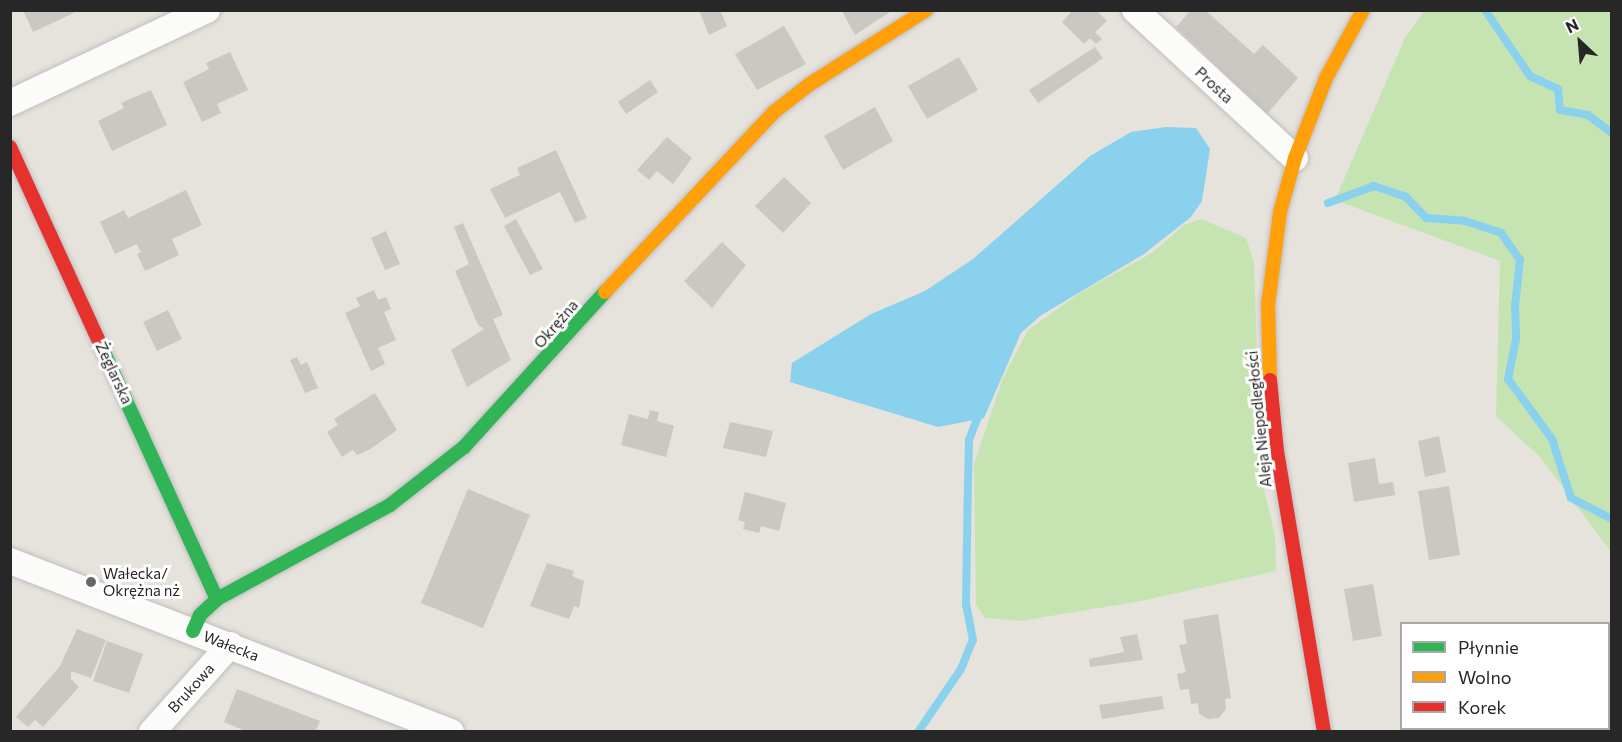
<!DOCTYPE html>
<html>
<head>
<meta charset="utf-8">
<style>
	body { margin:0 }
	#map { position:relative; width:1622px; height:742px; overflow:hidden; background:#e6e2dc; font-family:Commissioner,sans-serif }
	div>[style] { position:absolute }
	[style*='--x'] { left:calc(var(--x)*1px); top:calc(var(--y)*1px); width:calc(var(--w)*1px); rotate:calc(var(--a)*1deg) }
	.green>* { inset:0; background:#c6e4b2 }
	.water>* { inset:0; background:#8ad1ee }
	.stream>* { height:8px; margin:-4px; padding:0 4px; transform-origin:4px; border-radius:4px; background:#8ad1ee }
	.building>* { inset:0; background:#cbc8c3 }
	.roads { filter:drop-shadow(0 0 2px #bfbebe) drop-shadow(0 0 2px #bfbebe) }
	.street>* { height:26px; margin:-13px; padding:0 13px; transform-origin:13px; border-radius:13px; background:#fbfbfa }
	.fast>* { height:14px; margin:-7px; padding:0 7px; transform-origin:7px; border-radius:7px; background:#30b455 }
	.slow>* { height:14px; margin:-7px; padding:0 7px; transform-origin:7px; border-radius:7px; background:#ff9f0a }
	.jam>* { height:14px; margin:-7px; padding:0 7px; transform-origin:7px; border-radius:7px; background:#e5322d }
	.dots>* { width:16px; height:16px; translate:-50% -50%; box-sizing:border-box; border:3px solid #fff; border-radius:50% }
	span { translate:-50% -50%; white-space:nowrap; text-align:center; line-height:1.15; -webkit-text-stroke:6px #fff; paint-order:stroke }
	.street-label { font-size:15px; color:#272727 }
	.poi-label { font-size:15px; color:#272727 }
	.left { translate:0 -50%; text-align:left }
	.frame { position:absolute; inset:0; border:12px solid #272727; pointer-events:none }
	.legend { position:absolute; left:1400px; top:622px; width:210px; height:108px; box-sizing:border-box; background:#fff; border:2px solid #a9a9a9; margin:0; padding:8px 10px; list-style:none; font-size:18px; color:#272727 }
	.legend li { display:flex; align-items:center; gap:12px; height:30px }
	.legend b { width:30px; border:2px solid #a9a9a9 }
	.north { position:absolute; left:1550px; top:12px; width:60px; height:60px; -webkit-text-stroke:4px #fff; paint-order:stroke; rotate:334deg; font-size:16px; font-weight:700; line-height:24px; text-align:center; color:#272727 }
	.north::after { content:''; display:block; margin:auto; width:21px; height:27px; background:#272727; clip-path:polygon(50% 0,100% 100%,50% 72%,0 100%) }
</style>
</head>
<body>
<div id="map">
	<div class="green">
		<div style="clip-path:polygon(1424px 11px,1611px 11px,1611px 552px,1541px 458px,1496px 416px,1500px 261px,1335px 200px,1405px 38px)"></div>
		<div style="clip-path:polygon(1201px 219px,1246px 238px,1254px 263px,1261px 477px,1275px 536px,1276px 571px,1141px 601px,1020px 621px,985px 618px,976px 605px,974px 464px,1003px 378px,1028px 330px,1080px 293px,1152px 253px,1184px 225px)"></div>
	</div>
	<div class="water">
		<div style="clip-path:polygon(1166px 127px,1196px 128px,1210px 149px,1202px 201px,1191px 217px,1144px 254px,1040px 316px,1021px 333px,984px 418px,938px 427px,790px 382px,792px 363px,871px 314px,925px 291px,973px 259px,1090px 156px,1131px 132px)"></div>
	</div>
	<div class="stream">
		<div style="--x:1485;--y:10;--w:80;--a:55.7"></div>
		<div style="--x:1530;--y:76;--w:31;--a:25"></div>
		<div style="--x:1558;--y:89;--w:21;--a:85"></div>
		<div style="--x:1560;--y:110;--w:28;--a:10"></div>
		<div style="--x:1588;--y:115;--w:30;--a:37"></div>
		<div style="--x:1328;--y:203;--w:49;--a:-20.3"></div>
		<div style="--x:1374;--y:186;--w:34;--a:19"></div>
		<div style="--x:1406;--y:197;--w:29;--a:46"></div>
		<div style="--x:1426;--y:218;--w:39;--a:4"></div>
		<div style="--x:1465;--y:221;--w:38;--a:18"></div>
		<div style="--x:1501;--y:233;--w:33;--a:55"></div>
		<div style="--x:1520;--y:260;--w:46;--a:96.2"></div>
		<div style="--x:1515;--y:306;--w:33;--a:88"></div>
		<div style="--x:1516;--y:339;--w:41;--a:101.3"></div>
		<div style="--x:1508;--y:379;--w:74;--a:53.7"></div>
		<div style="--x:1552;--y:439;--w:62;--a:72.1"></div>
		<div style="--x:1571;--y:498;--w:46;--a:27.1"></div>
		<div style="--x:918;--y:732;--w:76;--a:-55.7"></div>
		<div style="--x:961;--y:669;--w:31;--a:-68"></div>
		<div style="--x:973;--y:640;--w:36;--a:-101"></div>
		<div style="--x:966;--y:605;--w:121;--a:-89.1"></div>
		<div style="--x:968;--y:484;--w:44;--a:-88.7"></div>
		<div style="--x:969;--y:440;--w:33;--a:-69"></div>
	</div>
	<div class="building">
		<div style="clip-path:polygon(23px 10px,72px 10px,74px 13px,33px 32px)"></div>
		<div style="clip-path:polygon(699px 10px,720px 10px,727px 26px,709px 35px)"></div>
		<div style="clip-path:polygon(893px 10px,855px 35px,842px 11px,844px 10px)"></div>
		<div style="clip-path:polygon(1073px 10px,1096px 10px,1107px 21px,1095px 32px,1102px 39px,1096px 44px,1090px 38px,1084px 44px,1062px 22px)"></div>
		<div style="clip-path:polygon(1191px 10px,1205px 10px,1254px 54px,1263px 45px,1298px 78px,1267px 114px,1176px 27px)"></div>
		<div style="clip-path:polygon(784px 26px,806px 64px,757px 90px,735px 54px)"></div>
		<div style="clip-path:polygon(1095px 47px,1103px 58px,1038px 103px,1029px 90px)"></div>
		<div style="clip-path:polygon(230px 52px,248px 90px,217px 104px,221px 113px,202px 122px,183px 82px,209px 69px,206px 63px)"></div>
		<div style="clip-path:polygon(959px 57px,978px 90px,927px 119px,908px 86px)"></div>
		<div style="clip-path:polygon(650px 80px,658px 92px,626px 114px,618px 102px)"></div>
		<div style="clip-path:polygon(151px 90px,167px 125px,112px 151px,98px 121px,124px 108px,121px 103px)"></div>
		<div style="clip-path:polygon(875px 107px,893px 141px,843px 170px,824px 136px)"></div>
		<div style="clip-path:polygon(667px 137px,692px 158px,673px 184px,657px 171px,649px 180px,637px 170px)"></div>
		<div style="clip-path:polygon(556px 150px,587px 218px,575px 223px,560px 192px,505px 218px,490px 189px,520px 175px,517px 168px)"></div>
		<div style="clip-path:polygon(784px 177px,811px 203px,783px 233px,755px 206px)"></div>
		<div style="clip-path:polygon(186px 190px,202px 225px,172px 239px,179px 255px,145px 271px,137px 254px,141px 252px,137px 244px,115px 254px,100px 222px,124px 210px,128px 218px)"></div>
		<div style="clip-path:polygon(516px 219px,543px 269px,530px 275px,504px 226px)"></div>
		<div style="clip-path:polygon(463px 223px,503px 315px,493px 319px,511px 360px,467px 387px,451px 350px,484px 329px,478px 325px,455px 271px,469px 264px,454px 227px)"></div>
		<div style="clip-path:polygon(386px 231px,400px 264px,385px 270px,371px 238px)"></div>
		<div style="clip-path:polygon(722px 242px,746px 265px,712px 308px,684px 281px)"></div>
		<div style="clip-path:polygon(374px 290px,378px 300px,386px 297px,391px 309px,384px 312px,396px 340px,378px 348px,385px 364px,371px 371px,345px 313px,360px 306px,356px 298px)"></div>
		<div style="clip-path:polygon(168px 310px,182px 339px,157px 351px,143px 322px)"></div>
		<div style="clip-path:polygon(297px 357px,301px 365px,307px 362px,318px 388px,305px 393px,290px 360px)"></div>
		<div style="clip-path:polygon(375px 393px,397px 430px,369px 450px,357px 455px,353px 450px,342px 457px,327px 432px,338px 425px,334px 419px)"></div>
		<div style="clip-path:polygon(650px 410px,659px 412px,657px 421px,674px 426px,666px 457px,621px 445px,629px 414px,648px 419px)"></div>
		<div style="clip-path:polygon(730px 422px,773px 431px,766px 457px,723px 448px)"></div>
		<div style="clip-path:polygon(1439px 436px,1446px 472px,1425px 477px,1418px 441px)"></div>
		<div style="clip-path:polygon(1375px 458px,1379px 484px,1393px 482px,1395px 495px,1354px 502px,1348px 463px)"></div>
		<div style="clip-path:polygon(1449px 486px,1460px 555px,1429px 560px,1418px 491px)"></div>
		<div style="clip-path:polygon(468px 489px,530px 515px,483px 628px,421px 603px)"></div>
		<div style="clip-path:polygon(745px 492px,786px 503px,779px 531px,761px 526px,759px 533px,743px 529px,745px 522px,738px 520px)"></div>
		<div style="clip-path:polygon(547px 563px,574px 571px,572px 576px,584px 581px,579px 608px,574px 606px,569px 619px,530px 606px)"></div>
		<div style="clip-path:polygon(1373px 584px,1382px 636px,1353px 641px,1344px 589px)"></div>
		<div style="clip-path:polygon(1218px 614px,1231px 698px,1225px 699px,1226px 709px,1219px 718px,1208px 719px,1199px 714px,1198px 703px,1191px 704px,1189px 689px,1180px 690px,1177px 674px,1186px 672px,1179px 645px,1187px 644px,1183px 620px)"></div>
		<div style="clip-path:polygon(77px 629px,106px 640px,91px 678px,71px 671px,71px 679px,79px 687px,43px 727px,35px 720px,28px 727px,16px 717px,60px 666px)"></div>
		<div style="clip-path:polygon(1137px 634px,1143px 660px,1090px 667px,1089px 659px,1124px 652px,1120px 637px)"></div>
		<div style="clip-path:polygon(107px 641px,143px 654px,129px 693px,93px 681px)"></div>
		<div style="clip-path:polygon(237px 689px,320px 721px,315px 732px,248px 732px,224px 722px)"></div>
		<div style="clip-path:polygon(1162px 696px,1164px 709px,1102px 719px,1099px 705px)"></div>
	</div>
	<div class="roads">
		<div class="street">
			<div style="--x:1135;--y:10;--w:218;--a:42.8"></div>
			<div style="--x:10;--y:103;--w:218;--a:-25.3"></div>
			<div style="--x:10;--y:561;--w:473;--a:21.2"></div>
			<div style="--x:152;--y:732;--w:117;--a:-48.1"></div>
		</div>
		<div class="fast">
			<div style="--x:101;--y:346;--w:278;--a:65.4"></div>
			<div style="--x:193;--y:631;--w:17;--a:-66"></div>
			<div style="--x:200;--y:615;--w:23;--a:-43"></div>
			<div style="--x:217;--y:599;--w:197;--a:-28.5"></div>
			<div style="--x:390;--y:505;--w:94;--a:-38.1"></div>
			<div style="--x:464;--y:447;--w:210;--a:-47.7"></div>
		</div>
		<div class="slow">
			<div style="--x:605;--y:292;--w:247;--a:-46.8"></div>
			<div style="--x:774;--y:112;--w:46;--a:-37.9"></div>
			<div style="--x:810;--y:84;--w:138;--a:-32.5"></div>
			<div style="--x:1270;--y:380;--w:75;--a:-91.5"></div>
			<div style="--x:1268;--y:305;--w:94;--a:-82.6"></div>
			<div style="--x:1280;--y:212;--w:56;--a:-74.5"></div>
			<div style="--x:1295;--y:158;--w:86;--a:-68.8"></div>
			<div style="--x:1326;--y:78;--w:77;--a:-61.4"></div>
		</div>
		<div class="jam">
			<div style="--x:10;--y:147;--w:219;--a:65.4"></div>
			<div style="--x:1270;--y:380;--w:71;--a:84.4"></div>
			<div style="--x:1277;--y:451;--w:285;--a:80.5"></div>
		</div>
	</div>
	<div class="dots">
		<div style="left:91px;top:582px;background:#6a6866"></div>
	</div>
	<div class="street-label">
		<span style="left:1214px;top:85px;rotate:43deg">Prosta</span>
		<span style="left:556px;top:324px;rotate:-49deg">Okrężna</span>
		<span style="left:114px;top:373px;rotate:65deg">Żeglarska</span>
		<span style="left:1259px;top:419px;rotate:-96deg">Aleja Niepodległości</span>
		<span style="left:231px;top:646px;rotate:21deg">Wałecka</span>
		<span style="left:191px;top:688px;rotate:-48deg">Brukowa</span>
	</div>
	<div class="poi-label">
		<span class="left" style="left:103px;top:582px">Wałecka/<br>Okrężna nż</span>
	</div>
	<div class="frame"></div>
	<ul class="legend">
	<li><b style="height:8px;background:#30b455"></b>Płynnie</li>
	<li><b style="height:8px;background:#ff9f0a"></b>Wolno</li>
	<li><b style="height:8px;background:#e5322d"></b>Korek</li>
	</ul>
	<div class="north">N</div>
</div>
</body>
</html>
